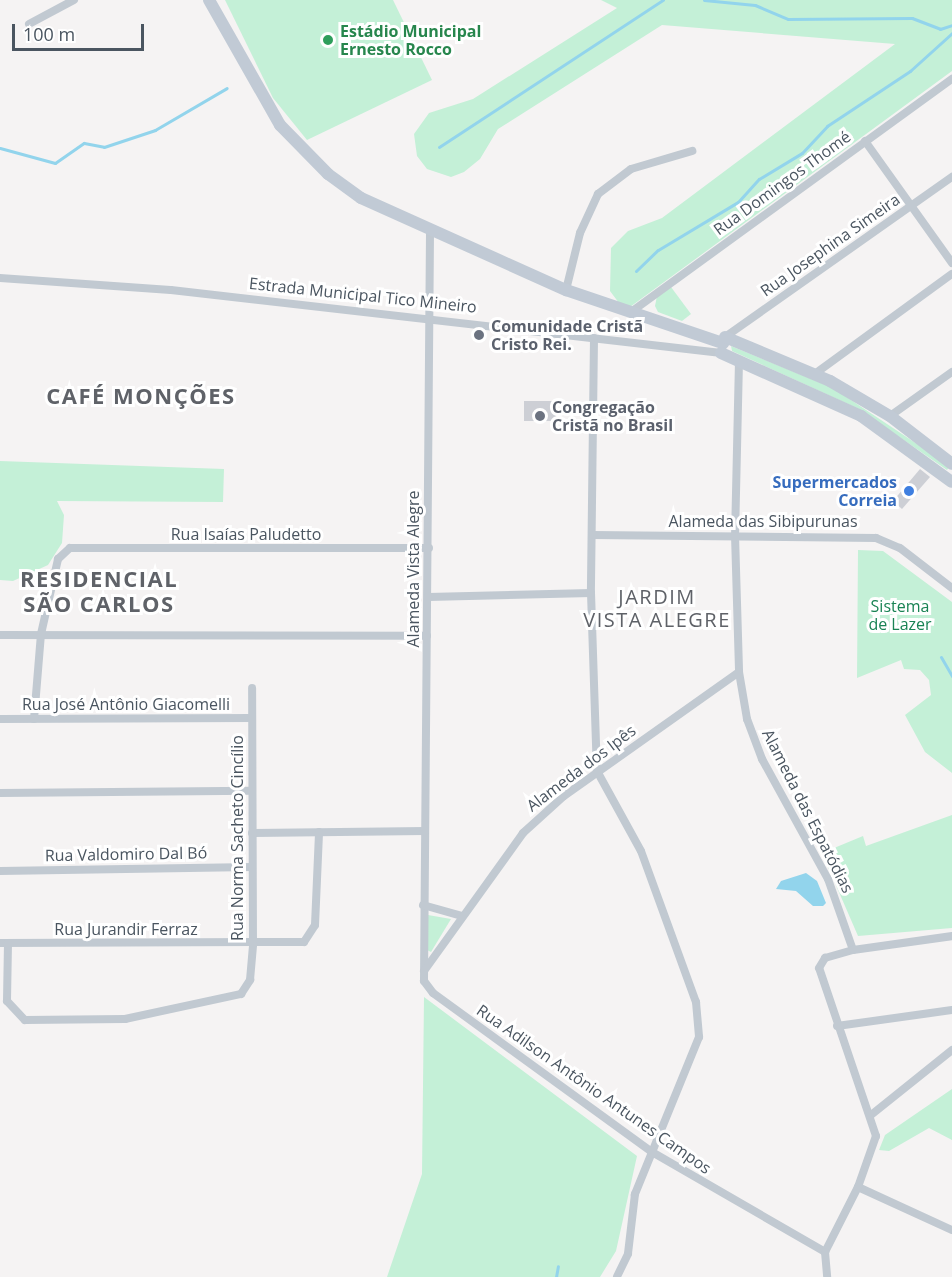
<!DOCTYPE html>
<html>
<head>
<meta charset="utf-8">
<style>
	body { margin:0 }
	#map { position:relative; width:952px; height:1277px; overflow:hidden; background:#f5f3f3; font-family:"Open Sans",sans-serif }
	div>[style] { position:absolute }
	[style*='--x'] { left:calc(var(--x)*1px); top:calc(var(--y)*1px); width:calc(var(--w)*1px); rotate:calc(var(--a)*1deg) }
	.green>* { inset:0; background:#c4f0d7 }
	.water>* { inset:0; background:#92d4ec }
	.stream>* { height:3px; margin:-1.5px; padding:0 1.5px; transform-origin:1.5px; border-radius:1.5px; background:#92d4ec }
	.building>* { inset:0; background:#cdcfd5 }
	.street>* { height:8px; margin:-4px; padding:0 4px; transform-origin:4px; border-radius:4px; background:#c1c9d1 }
	.secondary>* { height:12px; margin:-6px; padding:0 6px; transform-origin:6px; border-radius:6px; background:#c1cad5 }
	.dots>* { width:16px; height:16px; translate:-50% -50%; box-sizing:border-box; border:3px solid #fff; border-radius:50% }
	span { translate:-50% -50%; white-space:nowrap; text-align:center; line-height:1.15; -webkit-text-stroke:6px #fff; paint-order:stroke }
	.leisure-label { font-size:16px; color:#27864d; font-weight:700 }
	.left { translate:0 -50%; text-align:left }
	.street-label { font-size:16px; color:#4a5560 }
	.worship-label { font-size:16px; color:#5b616d; font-weight:700 }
	.shop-label { font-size:16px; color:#366cbe; font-weight:700 }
	.right { translate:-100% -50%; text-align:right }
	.park-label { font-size:16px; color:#1a8354 }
	.quarter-label { font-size:20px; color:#5f6268; letter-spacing:1.5px }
	.district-label { font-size:22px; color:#5f6268; font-weight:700; letter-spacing:1.5px }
	.scale { position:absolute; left:12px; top:24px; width:132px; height:27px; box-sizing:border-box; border:3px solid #4a5560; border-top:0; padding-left:8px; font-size:18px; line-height:21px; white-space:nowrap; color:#4a5560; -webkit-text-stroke:4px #fff; paint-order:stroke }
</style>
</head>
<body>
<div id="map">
	<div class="green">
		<div style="clip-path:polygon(225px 0,393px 0,432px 80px,307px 140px,273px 98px)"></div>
		<div style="clip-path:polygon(601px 0,952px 0,952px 71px,630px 307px,619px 303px,610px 291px,611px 248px,628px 231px,662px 218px,895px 44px,662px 25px,498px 129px,480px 159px,464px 172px,451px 177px,427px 169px,417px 156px,414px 134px,429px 113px,473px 99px,617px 8px)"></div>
		<div style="clip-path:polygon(671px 287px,691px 314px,682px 321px,658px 312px,655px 306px,657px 296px)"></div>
		<div style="clip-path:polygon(731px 346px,833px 388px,950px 466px,947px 470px,859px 409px,732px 351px)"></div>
		<div style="clip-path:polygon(0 461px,224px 469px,223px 502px,57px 501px,64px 515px,62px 543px,48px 565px,13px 581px,0 580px)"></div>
		<div style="clip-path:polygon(858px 550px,883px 551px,952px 602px,952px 773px,925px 752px,905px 715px,931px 695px,929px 680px,920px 670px,904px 669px,901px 660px,857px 678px)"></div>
		<div style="clip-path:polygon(952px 815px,952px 928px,858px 936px,822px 853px,863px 836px,866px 846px)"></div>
		<div style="clip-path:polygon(428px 915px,451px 919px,431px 952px,427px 950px)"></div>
		<div style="clip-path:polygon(424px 997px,637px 1156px,616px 1251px,600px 1277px,387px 1277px,422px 1174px)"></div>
		<div style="clip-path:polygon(952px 1089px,952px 1140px,929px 1128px,889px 1151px,879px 1150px,885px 1135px)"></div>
	</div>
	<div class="water">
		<div style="clip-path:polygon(806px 873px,817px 881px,826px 903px,823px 906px,813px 906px,796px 891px,776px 889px,781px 881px)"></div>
	</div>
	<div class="stream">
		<div style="--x:704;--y:0;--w:51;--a:5.6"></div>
		<div style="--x:755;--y:5;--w:36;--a:23"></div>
		<div style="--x:788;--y:19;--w:124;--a:-0.5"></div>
		<div style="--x:912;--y:18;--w:30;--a:21"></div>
		<div style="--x:940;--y:29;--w:13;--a:-18"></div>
		<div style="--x:439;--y:147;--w:268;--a:-33.3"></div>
		<div style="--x:0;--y:148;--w:57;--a:15.3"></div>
		<div style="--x:55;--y:163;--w:35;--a:-35"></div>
		<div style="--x:84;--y:143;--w:20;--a:11"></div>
		<div style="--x:104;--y:147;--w:54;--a:-18.4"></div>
		<div style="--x:155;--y:130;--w:83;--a:-30.3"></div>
		<div style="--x:636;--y:271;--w:30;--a:-44"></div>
		<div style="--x:658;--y:250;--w:93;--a:-31"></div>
		<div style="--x:738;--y:202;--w:31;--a:-48"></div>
		<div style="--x:759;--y:179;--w:50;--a:-31.2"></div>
		<div style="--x:802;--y:153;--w:37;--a:-47"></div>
		<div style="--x:827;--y:126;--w:100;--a:-33.5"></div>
		<div style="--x:910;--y:71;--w:57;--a:-42.1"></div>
		<div style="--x:941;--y:657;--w:22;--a:60"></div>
		<div style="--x:556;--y:1277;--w:11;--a:-80"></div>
	</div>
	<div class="building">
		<div style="clip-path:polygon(524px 401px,557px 401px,556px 421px,524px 421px)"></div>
		<div style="clip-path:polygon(920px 469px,930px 477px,902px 509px,893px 501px)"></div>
	</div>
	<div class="street">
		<div style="--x:29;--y:24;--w:51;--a:-28.1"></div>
		<div style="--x:865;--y:141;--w:150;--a:54.5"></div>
		<div style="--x:430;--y:233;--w:748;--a:90.46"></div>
		<div style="--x:424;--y:981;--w:15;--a:53"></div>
		<div style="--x:433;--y:993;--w:271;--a:36"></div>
		<div style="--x:652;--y:1152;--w:200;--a:30"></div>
		<div style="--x:0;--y:278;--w:171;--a:4"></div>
		<div style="--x:171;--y:290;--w:554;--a:6.53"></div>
		<div style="--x:721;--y:353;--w:16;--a:-76"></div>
		<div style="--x:725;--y:337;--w:278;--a:-35.2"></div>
		<div style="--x:566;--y:290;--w:59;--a:-76.2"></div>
		<div style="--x:580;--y:233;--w:43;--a:-65.2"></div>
		<div style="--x:598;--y:194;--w:41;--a:-37.1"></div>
		<div style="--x:631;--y:169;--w:64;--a:-16.4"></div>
		<div style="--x:631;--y:312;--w:397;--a:-36"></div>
		<div style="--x:594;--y:338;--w:255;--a:90.7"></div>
		<div style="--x:591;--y:593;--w:178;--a:88.1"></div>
		<div style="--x:597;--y:771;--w:91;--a:61.2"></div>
		<div style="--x:641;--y:851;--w:161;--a:70"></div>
		<div style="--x:696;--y:1002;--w:35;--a:85"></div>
		<div style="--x:699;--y:1037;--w:170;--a:112.2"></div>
		<div style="--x:635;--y:1194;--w:60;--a:96.7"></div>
		<div style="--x:628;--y:1254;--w:25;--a:116"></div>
		<div style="--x:739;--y:361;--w:174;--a:91.3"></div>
		<div style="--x:735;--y:535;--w:137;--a:88.3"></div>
		<div style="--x:739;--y:672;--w:48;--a:80.3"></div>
		<div style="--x:747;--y:719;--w:43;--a:69.4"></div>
		<div style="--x:762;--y:759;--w:137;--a:61.2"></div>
		<div style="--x:828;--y:879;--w:75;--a:70.6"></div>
		<div style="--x:816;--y:373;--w:168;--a:-36.1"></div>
		<div style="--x:890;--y:416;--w:76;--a:-35.4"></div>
		<div style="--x:593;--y:535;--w:283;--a:0.6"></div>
		<div style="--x:876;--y:538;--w:26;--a:23"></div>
		<div style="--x:900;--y:548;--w:66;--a:37.6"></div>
		<div style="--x:428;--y:597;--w:163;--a:-1.4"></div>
		<div style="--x:0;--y:635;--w:427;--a:0.1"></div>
		<div style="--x:0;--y:719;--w:252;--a:-0.2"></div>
		<div style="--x:34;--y:719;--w:85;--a:-85.3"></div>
		<div style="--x:41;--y:634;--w:77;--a:-77.2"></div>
		<div style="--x:58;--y:559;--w:16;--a:-43"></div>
		<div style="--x:70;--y:548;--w:359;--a:0"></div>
		<div style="--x:0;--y:793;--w:252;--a:-0.5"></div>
		<div style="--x:252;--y:833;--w:173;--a:-0.7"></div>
		<div style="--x:0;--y:871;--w:252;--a:-0.9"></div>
		<div style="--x:423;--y:905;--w:41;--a:15.8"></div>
		<div style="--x:0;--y:943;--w:304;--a:-0.2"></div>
		<div style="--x:304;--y:942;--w:20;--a:-57"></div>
		<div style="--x:315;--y:925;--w:93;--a:-87.5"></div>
		<div style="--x:8;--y:943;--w:58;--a:91"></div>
		<div style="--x:7;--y:1001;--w:26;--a:47"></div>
		<div style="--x:25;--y:1020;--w:100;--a:-0.6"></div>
		<div style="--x:125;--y:1019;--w:119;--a:-12.2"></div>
		<div style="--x:241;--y:994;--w:17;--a:-57"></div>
		<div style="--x:250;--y:980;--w:36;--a:-85"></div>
		<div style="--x:253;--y:944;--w:256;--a:-90.2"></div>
		<div style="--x:424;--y:971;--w:170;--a:-54.3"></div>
		<div style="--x:523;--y:833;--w:55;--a:-42.1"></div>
		<div style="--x:564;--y:796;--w:214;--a:-35.3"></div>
		<div style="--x:837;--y:1026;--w:116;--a:-7.9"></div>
		<div style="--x:871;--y:1115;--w:104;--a:-38.7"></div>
		<div style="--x:858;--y:1187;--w:103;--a:24.6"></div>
		<div style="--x:825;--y:1252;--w:73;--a:-63.1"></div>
		<div style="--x:858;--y:1187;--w:54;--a:-70.6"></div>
		<div style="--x:876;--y:1136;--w:177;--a:-108.7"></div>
		<div style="--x:819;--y:968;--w:12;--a:-59"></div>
		<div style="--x:825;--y:958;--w:29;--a:-16"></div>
		<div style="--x:853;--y:950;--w:100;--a:-8"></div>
		<div style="--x:825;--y:1252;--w:25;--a:85"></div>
	</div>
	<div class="secondary">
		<div style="--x:209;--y:0;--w:144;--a:60.4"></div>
		<div style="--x:280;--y:125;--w:69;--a:45.6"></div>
		<div style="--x:328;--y:174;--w:41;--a:36"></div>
		<div style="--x:361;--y:198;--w:225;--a:24.2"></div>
		<div style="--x:566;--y:290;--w:166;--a:18.7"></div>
		<div style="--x:725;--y:337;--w:114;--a:22.7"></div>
		<div style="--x:830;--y:381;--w:69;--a:30.3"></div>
		<div style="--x:890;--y:416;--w:78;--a:37.7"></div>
		<div style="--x:721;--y:353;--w:154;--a:24.2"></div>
		<div style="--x:861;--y:416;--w:112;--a:36"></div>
	</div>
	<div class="dots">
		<div style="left:328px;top:40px;background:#2e9e5b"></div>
		<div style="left:479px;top:335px;background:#6b7280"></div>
		<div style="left:540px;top:416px;background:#6b7280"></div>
		<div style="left:909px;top:491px;background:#3f7fe0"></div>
	</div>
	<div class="leisure-label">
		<span class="left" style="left:340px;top:40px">Estádio Municipal<br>Ernesto Rocco</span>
	</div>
	<div class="street-label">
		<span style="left:782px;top:183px;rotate:-36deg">Rua Domingos Thomé</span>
		<span style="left:830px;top:245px;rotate:-35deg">Rua Josephina Simeira</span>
		<span style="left:363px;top:295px;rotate:6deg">Estrada Municipal Tico Mineiro</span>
		<span style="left:763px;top:521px">Alameda das Sibipurunas</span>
		<span style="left:246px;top:534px">Rua Isaías Paludetto</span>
		<span style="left:413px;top:569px;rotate:-90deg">Alameda Vista Alegre</span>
		<span style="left:126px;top:704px">Rua José Antônio Giacomelli</span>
		<span style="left:581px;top:768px;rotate:-37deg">Alameda dos Ipês</span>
		<span style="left:808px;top:811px;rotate:63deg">Alameda das Espatódias</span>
		<span style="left:237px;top:838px;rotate:-90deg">Rua Norma Sacheto Cincílio</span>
		<span style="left:126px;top:854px;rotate:-1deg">Rua Valdomiro Dal Bó</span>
		<span style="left:126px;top:929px">Rua Jurandir Ferraz</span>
		<span style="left:594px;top:1089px;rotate:35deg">Rua Adilson Antônio Antunes Campos</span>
	</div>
	<div class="worship-label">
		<span class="left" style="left:491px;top:335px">Comunidade Cristã<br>Cristo Rei.</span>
		<span class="left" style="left:552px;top:416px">Congregação<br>Cristã no Brasil</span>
	</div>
	<div class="shop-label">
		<span class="right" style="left:897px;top:491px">Supermercados<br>Correia</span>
	</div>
	<div class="park-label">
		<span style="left:900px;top:615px">Sistema<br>de Lazer</span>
	</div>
	<div class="quarter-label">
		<span style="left:657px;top:608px">JARDIM<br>VISTA ALEGRE</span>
	</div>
	<div class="district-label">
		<span style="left:141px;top:396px">CAFÉ MONÇÕES</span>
		<span style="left:99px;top:591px">RESIDENCIAL<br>SÃO CARLOS</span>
	</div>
	<div class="scale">100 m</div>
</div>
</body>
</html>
